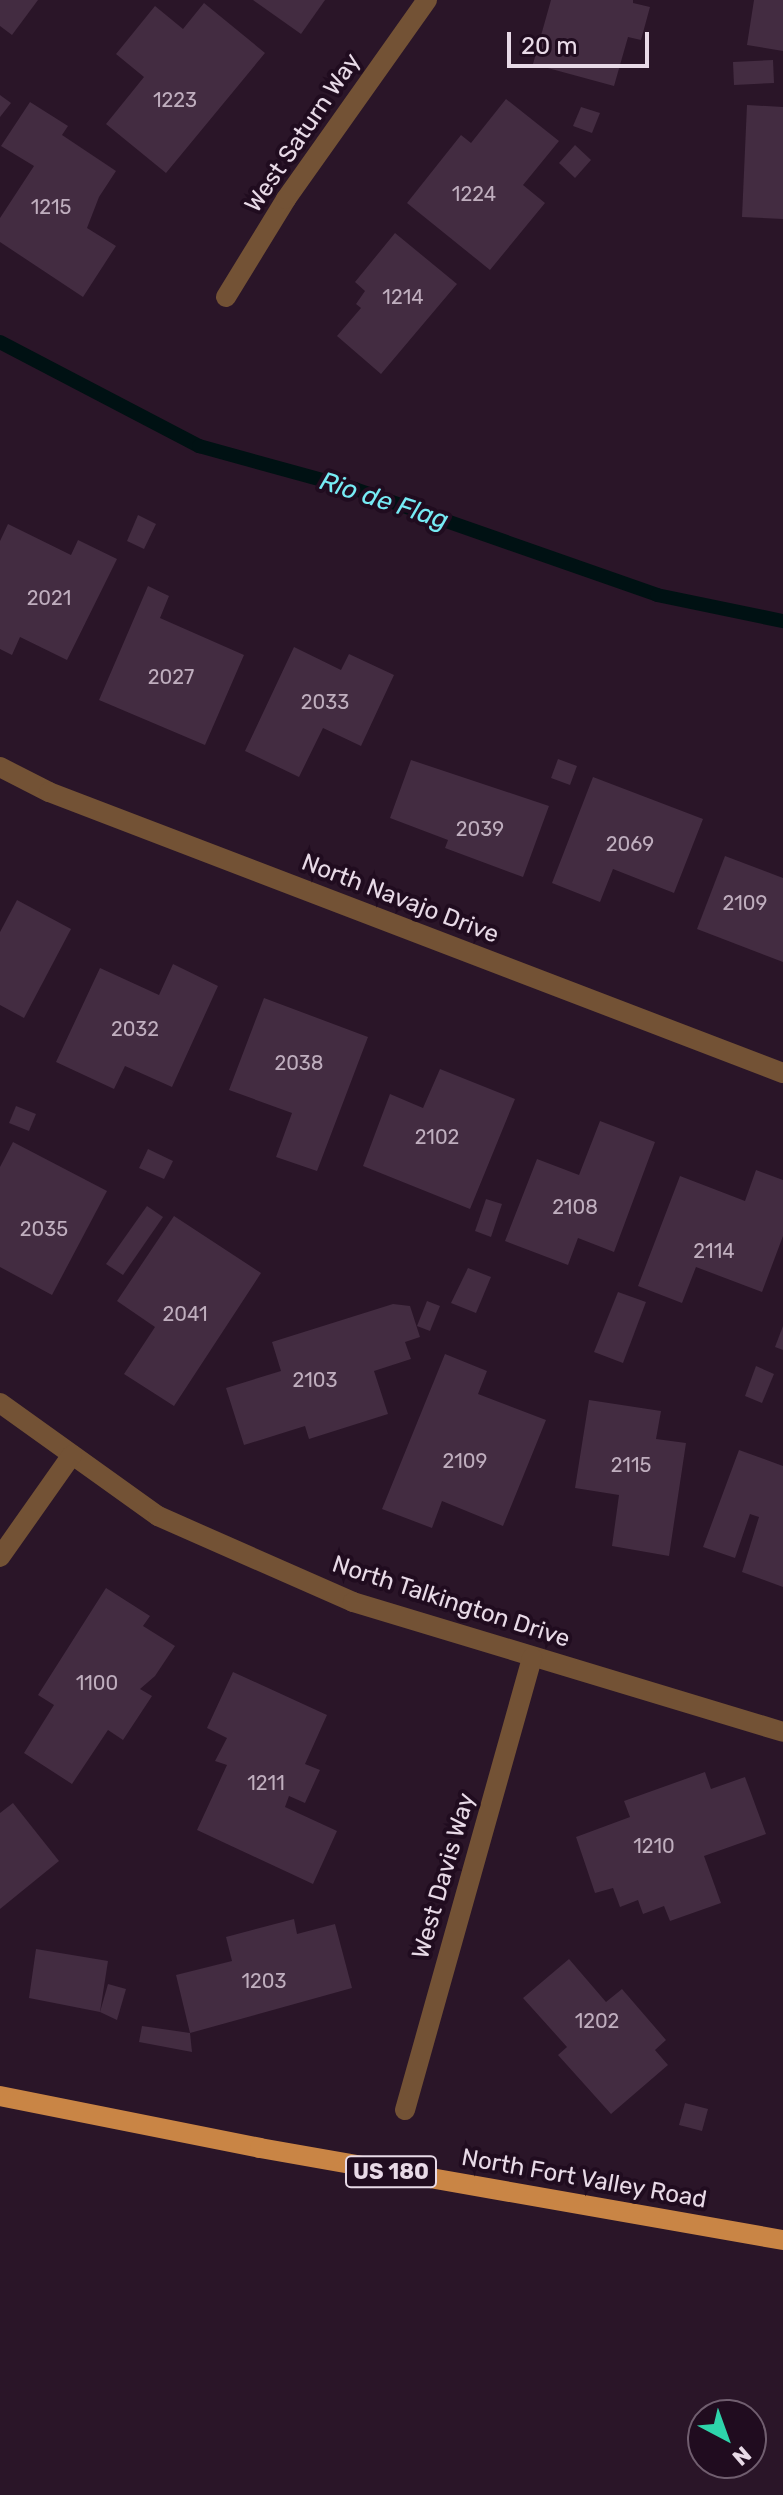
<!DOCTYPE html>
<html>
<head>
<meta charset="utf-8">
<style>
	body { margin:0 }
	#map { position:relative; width:783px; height:2495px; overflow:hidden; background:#2a1528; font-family:Rubik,sans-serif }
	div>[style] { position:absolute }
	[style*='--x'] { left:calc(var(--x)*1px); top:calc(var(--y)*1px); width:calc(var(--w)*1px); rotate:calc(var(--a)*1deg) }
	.stream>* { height:14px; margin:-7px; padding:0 7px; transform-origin:7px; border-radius:7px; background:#001113 }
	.building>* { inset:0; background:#432c41 }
	.minor>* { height:20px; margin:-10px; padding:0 10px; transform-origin:10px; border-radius:10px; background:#735235 }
	.major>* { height:20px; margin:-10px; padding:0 10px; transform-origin:10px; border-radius:10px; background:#c98545 }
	span { translate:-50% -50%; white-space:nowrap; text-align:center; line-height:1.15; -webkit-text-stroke:8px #200c1f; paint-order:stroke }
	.number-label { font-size:20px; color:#bfaebe }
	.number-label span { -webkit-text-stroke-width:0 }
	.shield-label span { padding:2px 6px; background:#200c1f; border:2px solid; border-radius:6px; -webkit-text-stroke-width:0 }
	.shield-label { font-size:22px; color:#e8dae7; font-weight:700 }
	.street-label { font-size:24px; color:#e8dae7 }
	.water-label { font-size:26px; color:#76ebf4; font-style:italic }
	.north { position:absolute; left:687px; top:2399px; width:80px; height:80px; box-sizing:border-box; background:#200c1f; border:2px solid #705e6f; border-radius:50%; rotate:139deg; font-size:22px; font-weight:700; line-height:32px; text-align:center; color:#e8dae7 }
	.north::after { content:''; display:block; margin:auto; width:28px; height:36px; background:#2ed4ab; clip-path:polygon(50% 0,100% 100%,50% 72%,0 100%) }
	.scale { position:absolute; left:507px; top:32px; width:142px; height:36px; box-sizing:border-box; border:4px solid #e8dae7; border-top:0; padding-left:10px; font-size:24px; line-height:28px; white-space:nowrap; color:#e8dae7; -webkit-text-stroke:6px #200c1f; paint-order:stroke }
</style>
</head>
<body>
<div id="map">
	<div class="stream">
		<div style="--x:0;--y:342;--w:225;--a:27.6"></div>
		<div style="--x:199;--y:446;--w:162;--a:15.4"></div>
		<div style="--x:355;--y:489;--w:320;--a:19.3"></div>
		<div style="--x:657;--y:595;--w:129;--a:11.7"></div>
	</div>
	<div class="building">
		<div style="clip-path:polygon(0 0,38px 0,12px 35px,0 26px)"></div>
		<div style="clip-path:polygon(253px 0,325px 0,301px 34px)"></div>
		<div style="clip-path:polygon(551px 0,633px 0,633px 3px,650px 7px,641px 40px,628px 37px,614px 86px,533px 64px)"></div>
		<div style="clip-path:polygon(754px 0,783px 0,783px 51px,747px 45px)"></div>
		<div style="clip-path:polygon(204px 3px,265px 53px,166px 173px,106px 124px,144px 77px,116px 54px,155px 6px,183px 29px)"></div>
		<div style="clip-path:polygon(773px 60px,774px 83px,734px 85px,733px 62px)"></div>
		<div style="clip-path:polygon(0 95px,11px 103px,0 117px)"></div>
		<div style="clip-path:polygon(506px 99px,559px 141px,523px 185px,545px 203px,490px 270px,407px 203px,461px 135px,471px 143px)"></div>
		<div style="clip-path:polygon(30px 102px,68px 126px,62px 135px,116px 171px,99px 197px,87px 228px,116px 246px,83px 297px,0 242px,0 218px,34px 166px,1px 146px)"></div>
		<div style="clip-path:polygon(747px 105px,783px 107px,783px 219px,742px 217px)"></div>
		<div style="clip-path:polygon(581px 107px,600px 113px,592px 133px,573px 126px)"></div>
		<div style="clip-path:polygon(575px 145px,591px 160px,575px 178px,559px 163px)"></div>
		<div style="clip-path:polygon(395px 233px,457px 284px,381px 374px,337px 336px,361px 308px,356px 304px,365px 291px,355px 282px)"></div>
		<div style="clip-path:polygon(138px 515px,156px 524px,144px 549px,127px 541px)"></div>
		<div style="clip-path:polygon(8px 524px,71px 555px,78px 540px,117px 559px,67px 660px,20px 637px,12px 655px,0 649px,0 541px)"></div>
		<div style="clip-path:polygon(148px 586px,169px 596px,160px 618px,244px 655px,205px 745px,99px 700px)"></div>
		<div style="clip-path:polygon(294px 647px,341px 670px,349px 654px,394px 675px,361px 746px,323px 728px,299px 777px,245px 751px)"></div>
		<div style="clip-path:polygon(558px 759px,577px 766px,570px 785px,551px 778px)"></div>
		<div style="clip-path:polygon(411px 760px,549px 806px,523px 877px,445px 848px,448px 840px,390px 818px)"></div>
		<div style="clip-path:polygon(593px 777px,703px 819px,674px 893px,613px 869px,600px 902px,552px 883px)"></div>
		<div style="clip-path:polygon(725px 856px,783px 878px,783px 962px,697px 929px)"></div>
		<div style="clip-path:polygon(17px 900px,71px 929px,24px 1018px,0 1005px,0 932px)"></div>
		<div style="clip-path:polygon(173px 964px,218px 986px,172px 1087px,125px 1066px,114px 1089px,56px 1062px,100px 968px,159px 995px)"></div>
		<div style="clip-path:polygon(264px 998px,368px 1037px,317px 1171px,276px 1157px,292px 1113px,229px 1090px)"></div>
		<div style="clip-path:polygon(440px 1069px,515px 1099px,470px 1209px,363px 1166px,390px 1094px,423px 1108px)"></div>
		<div style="clip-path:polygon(16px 1106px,36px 1114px,29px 1131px,9px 1123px)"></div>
		<div style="clip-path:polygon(600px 1121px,655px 1142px,614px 1252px,578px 1238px,568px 1265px,505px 1241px,537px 1159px,579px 1175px)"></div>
		<div style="clip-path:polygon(13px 1142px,107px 1191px,52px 1295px,0 1267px,0 1167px)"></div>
		<div style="clip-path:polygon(148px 1149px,173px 1161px,164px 1179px,139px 1168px)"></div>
		<div style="clip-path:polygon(756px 1170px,783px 1180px,783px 1236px,762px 1292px,696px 1267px,682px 1303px,638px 1286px,680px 1176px,745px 1201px)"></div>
		<div style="clip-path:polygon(486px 1199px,502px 1204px,491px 1237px,475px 1231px)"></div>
		<div style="clip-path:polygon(147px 1206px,163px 1217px,123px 1275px,106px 1264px)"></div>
		<div style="clip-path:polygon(174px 1216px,261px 1273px,174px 1406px,124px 1374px,155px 1327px,117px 1301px)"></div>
		<div style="clip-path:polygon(468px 1268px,491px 1277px,476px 1313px,451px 1303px)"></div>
		<div style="clip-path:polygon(618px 1292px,646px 1302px,623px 1363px,594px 1352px)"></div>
		<div style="clip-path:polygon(427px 1301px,440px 1306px,430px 1331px,417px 1326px)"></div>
		<div style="clip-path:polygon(393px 1304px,410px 1306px,420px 1337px,405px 1342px,411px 1359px,374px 1371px,388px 1414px,309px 1439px,305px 1426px,244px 1445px,226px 1388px,281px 1371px,272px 1342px)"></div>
		<div style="clip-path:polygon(783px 1326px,783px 1350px,775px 1347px)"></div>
		<div style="clip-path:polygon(445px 1354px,487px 1371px,478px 1394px,546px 1420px,503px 1526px,442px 1501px,432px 1528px,382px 1509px)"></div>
		<div style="clip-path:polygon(756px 1366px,774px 1374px,762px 1403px,745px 1396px)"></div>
		<div style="clip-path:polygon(589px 1400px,661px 1411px,656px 1439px,686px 1443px,669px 1556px,612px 1546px,619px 1495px,575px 1488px)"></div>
		<div style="clip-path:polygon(739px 1450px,783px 1466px,783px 1587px,742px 1572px,759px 1517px,750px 1514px,735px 1558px,703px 1547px)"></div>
		<div style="clip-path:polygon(106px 1588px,150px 1616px,143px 1626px,175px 1646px,155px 1676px,140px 1689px,152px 1696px,123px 1740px,108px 1730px,72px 1784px,24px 1753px,54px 1705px,38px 1695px)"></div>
		<div style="clip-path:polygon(233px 1672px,327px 1715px,305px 1764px,320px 1770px,305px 1803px,289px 1796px,285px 1807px,337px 1831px,313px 1884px,197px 1830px,227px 1765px,215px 1761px,227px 1738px,207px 1728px)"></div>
		<div style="clip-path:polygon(705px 1772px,711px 1789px,745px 1777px,766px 1834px,704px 1856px,721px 1903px,670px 1921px,664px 1906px,643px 1914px,638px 1900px,620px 1907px,613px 1888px,595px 1893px,576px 1837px,630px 1817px,624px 1801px)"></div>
		<div style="clip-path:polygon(13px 1803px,59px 1861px,0 1909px,0 1813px)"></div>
		<div style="clip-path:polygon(294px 1919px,297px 1934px,335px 1924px,352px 1988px,190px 2033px,176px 1975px,232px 1961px,226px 1937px)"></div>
		<div style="clip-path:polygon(36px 1949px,108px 1961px,100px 2012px,29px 1998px)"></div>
		<div style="clip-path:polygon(569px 1959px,606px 2002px,622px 1989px,666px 2040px,655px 2050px,668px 2065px,611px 2114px,558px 2055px,567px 2047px,523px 1998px)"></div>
		<div style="clip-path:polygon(108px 1984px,126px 1989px,117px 2020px,100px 2012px)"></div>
		<div style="clip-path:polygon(142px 2026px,190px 2033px,192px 2052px,139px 2042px)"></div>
		<div style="clip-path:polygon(685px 2103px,708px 2109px,702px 2131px,679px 2125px)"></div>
	</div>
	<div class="minor">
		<div style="--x:226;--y:297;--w:115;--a:-58.5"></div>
		<div style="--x:286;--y:199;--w:244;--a:-54.7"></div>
		<div style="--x:0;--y:767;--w:55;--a:27"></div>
		<div style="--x:49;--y:792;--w:786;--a:20.95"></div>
		<div style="--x:0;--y:1403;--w:194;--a:35.6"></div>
		<div style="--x:158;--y:1516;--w:213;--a:23.8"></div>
		<div style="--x:353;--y:1602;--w:449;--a:16.8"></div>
		<div style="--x:0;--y:1557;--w:125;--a:-54.8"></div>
		<div style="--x:405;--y:2110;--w:470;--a:-74.3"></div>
	</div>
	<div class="major">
		<div style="--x:0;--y:2096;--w:265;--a:11.3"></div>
		<div style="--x:260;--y:2148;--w:531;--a:9.98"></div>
	</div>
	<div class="number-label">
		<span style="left:175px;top:100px">1223</span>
		<span style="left:474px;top:194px">1224</span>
		<span style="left:51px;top:207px">1215</span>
		<span style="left:403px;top:297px">1214</span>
		<span style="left:49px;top:598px">2021</span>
		<span style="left:171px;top:677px">2027</span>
		<span style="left:325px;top:702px">2033</span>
		<span style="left:480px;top:829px">2039</span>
		<span style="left:630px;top:844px">2069</span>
		<span style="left:745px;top:903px">2109</span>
		<span style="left:135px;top:1029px">2032</span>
		<span style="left:299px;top:1063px">2038</span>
		<span style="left:437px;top:1137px">2102</span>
		<span style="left:575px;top:1207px">2108</span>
		<span style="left:44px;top:1229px">2035</span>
		<span style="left:714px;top:1251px">2114</span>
		<span style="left:185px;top:1314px">2041</span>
		<span style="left:315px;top:1380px">2103</span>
		<span style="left:465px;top:1461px">2109</span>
		<span style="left:631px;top:1465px">2115</span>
		<span style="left:97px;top:1683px">1100</span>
		<span style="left:266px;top:1783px">1211</span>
		<span style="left:654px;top:1846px">1210</span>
		<span style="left:264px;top:1981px">1203</span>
		<span style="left:597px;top:2021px">1202</span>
	</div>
	<div class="shield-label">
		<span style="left:391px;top:2172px">US 180</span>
	</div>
	<div class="street-label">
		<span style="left:303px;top:133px;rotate:-56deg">West Saturn Way</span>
		<span style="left:400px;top:899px;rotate:21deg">North Navajo Drive</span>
		<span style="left:451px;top:1602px;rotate:18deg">North Talkington Drive</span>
		<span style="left:444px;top:1876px;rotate:-74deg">West Davis Way</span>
		<span style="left:584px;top:2179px;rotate:10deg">North Fort Valley Road</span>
	</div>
	<div class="water-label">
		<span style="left:384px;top:501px;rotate:18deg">Rio de Flag</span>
	</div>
	<div class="north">N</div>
	<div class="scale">20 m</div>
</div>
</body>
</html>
